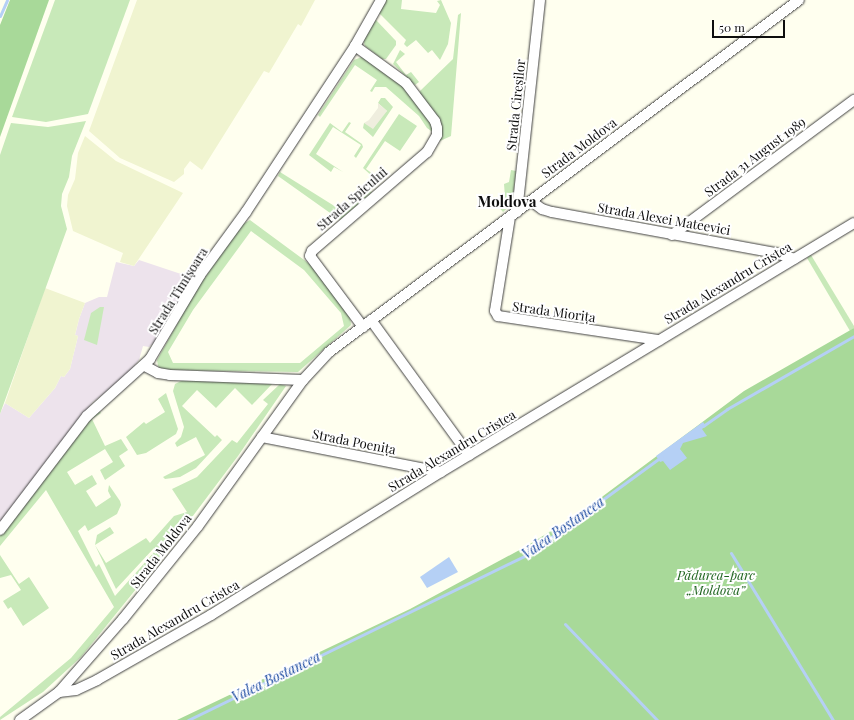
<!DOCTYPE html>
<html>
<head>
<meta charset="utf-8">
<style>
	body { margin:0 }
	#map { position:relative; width:854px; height:720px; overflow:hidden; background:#ffffef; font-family:"Playfair Display",serif }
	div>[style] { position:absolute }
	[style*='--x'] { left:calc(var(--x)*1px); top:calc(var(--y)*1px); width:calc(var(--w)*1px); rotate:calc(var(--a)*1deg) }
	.industrial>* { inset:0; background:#ede3ec }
	.farmland>* { inset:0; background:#f0f4d0 }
	.green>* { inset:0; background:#c8e9b9 }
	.forest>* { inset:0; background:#a8d999 }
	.plaza>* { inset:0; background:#efeede }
	.water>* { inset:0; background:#b5d0f5 }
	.stream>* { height:3px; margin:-1.5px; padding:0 1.5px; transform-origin:1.5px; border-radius:1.5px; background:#b5d0f5 }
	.roads { filter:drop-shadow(0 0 1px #414141) drop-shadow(0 0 1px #414141) }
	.minor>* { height:10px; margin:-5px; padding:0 5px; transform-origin:5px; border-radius:5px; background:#fff }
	span { translate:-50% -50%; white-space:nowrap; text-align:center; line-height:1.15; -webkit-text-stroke:4px #fff; paint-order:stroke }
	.street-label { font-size:13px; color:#0e0e0e }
	.park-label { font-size:13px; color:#1f651f; font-style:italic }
	.water-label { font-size:14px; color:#19489f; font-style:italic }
	.quarter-label { font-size:15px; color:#0e0e0e; font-weight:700 }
	.scale { position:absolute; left:712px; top:20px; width:73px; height:18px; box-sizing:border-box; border:2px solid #0e0e0e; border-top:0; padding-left:5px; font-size:12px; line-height:14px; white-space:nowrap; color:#0e0e0e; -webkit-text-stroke:3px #fff; paint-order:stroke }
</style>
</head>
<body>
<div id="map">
	<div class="industrial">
		<div style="clip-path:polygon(139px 260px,190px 277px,178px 304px,162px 335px,149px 347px,143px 346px,139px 360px,125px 377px,93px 402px,0 523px,0 414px,5px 403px,29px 418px,55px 388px,61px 376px,64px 377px,70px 369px,78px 336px,75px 335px,79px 319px,85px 303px,99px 297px,107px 297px,116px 262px,134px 266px)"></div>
	</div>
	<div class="farmland">
		<div style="clip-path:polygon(137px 0,315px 0,301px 26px,298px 24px,269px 73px,264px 71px,202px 170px,190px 161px,184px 169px,184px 174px,174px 182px,120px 158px,89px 131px)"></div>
		<div style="clip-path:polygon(85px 136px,116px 161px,183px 193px,134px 266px,120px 262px,123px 253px,73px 231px,67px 206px,68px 195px,75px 179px,78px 153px)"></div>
		<div style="clip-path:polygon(45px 288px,85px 303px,79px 319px,75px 335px,78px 336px,70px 369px,64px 377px,61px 376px,55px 388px,29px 418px,5px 403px)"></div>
	</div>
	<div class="green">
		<div style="clip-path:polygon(55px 0,130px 0,88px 114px,46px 122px,12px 117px)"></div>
		<div style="clip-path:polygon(385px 0,402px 0,401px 9px,436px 13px,440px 5px,437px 1px,441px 0,451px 23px,448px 44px,440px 60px,432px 50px,428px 53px,416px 40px,407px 47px,404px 44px,406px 40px,379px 13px)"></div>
		<div style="clip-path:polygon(461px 13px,451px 136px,440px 141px,419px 96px,420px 91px,453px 59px,458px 15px)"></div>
		<div style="clip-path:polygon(376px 20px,396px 41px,396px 45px,386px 59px,382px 59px,365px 46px,363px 39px)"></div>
		<div style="clip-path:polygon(400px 50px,405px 54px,396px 62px,406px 75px,411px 72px,419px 82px,415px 85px,393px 64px)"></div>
		<div style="clip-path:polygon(364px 56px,389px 77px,396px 78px,433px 124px,434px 133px,427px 128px,419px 116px,386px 87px,375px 87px,372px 92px,370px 91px,377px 80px,355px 65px,320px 117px,318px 115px,354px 60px)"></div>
		<div style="clip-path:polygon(381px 98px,385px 98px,393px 107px,373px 137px,363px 128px,364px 123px,368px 123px,387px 111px,378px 103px)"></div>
		<div style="clip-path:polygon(399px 114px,417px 126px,400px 151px,385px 141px,366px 169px,373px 174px,372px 176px,363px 168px)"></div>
		<div style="clip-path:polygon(86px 121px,72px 156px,69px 177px,62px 194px,61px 206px,67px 229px,0 414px,0 155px,11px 123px,48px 127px)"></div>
		<div style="clip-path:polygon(349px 122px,351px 123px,345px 132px,362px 144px,363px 147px,356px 158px,354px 156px,361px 145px,333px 127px,316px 154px,343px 172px,334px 167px,331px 172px,309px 155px,330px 123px,342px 132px)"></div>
		<div style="clip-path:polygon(511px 170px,516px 171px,512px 204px,503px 212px,496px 204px,505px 197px,504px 184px,509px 182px)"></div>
		<div style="clip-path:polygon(280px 172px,344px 212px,361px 186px,372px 192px,340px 220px,278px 176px)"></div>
		<div style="clip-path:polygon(evenodd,250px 220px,315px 268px,350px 317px,351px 325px,298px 372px,162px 370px,158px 366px,157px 360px,195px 292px,241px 225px,250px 220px,251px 231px,304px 270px,341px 313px,344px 326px,300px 363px,173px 363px,168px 352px,193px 310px,251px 231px)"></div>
		<div style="clip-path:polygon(811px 255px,854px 326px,854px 328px,850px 331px,807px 258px)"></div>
		<div style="clip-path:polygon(100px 307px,104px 307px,97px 345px,84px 340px,91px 313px)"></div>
		<div style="clip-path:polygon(183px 380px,273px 383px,252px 405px,235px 388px,216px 408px,197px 390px,182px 406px,215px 437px,217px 435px,222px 440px,196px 468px,180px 477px,165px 479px,163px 477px,205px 455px,196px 437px,177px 447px,175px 443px,181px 437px,184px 427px,173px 391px,175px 384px)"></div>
		<div style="clip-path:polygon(280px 384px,286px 386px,238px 456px,162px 557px,81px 657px,43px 692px,0 720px,0 717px,71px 658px,114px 607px,46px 490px,0 546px,0 535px,90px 418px,99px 410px,101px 413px,92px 419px,105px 446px,121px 439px,128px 450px,119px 456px,125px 466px,105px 480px,100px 470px,113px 462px,105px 449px,67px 472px,75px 485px,92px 475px,97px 484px,86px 491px,96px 507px,111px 497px,108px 491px,109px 485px,120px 501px,121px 505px,117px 514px,88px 531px,85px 525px,78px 531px,96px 567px,99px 564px,115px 596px,156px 550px,154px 548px,116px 589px,95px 545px,97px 535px,110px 527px,114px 533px,95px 545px,106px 563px,146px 538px,150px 543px,174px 516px,187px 512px,172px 489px,197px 477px,232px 440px,237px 443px,268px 404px,263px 400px)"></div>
		<div style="clip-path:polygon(166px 393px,178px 429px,176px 434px,146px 453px,137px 455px,126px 437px,144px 422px,146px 424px,165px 412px,158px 399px)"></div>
		<div style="clip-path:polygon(0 555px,19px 584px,29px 577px,49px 608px,23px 626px,11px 607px,8px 609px,3px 601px,21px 590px,11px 575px,0 578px)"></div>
	</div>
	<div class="forest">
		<div style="clip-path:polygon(10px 0,49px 0,0 137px,0 25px)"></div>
		<div style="clip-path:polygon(854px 328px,854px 720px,177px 720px,410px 609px,525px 547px,583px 511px,744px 391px)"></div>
	</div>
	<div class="plaza">
		<div style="clip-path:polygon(378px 103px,387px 111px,373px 129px,364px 123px,369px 120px,378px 108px)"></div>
	</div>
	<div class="water">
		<div style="clip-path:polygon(703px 422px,706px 426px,702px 429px,707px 436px,683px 443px,680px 449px,687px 458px,670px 470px,663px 461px,660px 462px,656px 456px)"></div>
		<div style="clip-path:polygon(449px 557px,458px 572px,427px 588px,420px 577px)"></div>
	</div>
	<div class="stream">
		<div style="--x:0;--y:16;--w:17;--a:-66"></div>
		<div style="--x:703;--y:426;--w:29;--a:-35"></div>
		<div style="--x:727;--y:409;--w:146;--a:-29.9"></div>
		<div style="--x:731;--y:553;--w:196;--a:58.6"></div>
		<div style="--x:565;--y:624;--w:133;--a:46.2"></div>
		<div style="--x:188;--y:720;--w:378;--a:-26"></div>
		<div style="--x:528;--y:554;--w:165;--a:-36.1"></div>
	</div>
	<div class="roads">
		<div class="minor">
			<div style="--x:355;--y:46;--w:63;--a:36"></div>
			<div style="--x:406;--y:83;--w:48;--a:52.7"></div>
			<div style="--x:435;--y:121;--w:7;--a:74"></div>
			<div style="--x:437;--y:128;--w:7;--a:90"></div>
			<div style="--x:437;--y:135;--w:20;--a:120"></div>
			<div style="--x:427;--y:152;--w:152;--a:139.3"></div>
			<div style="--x:312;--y:251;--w:5;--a:112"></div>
			<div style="--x:310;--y:256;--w:89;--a:53.3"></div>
			<div style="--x:531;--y:201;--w:14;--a:36"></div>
			<div style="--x:542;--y:209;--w:10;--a:17"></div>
			<div style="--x:552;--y:212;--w:228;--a:10.4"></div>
			<div style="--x:776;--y:253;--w:19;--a:18"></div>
			<div style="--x:517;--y:212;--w:213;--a:-83.8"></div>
			<div style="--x:510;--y:217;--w:95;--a:99.1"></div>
			<div style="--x:495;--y:311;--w:6;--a:59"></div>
			<div style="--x:498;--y:316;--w:163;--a:8.5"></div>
			<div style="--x:672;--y:235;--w:227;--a:-36.6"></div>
			<div style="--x:371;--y:320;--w:167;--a:54"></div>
			<div style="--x:145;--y:366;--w:15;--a:28"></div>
			<div style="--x:158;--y:373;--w:12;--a:9"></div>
			<div style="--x:170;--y:375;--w:133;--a:2.2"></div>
			<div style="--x:262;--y:437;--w:182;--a:11.1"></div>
			<div style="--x:0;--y:530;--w:143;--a:-52.7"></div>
			<div style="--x:87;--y:416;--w:85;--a:-42.1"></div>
			<div style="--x:150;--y:359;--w:98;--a:-59.2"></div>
			<div style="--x:200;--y:275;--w:78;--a:-53.9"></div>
			<div style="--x:246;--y:212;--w:199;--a:-56.7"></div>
			<div style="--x:355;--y:46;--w:53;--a:-60.5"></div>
			<div style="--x:59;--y:692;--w:17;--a:-7"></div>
			<div style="--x:76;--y:690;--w:23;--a:-25"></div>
			<div style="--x:97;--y:680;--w:131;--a:-29.7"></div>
			<div style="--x:211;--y:615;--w:271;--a:-31.9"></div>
			<div style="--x:441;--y:472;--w:482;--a:-31.1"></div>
			<div style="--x:20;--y:720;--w:48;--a:-35.7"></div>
			<div style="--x:59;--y:692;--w:97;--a:-48.8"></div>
			<div style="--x:123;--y:619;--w:119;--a:-51.1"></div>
			<div style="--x:198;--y:526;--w:180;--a:-54.3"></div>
			<div style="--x:303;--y:380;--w:38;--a:-47"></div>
			<div style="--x:329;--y:352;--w:587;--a:-36.83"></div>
		</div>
	</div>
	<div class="street-label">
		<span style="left:516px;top:105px;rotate:-84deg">Strada Cireșilor</span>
		<span style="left:579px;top:148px;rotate:-37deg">Strada Moldova</span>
		<span style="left:755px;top:157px;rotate:-37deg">Strada 31 August 1989</span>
		<span style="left:352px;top:199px;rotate:-41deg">Strada Spicului</span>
		<span style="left:664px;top:219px;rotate:10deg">Strada Alexei Mateevici</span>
		<span style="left:728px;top:283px;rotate:-31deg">Strada Alexandru Cristea</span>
		<span style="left:178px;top:291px;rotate:-58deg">Strada Timișoara</span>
		<span style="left:554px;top:312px;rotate:8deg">Strada Miorița</span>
		<span style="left:354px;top:442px;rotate:11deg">Strada Poenița</span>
		<span style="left:452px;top:451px;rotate:-31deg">Strada Alexandru Cristea</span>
		<span style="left:161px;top:551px;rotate:-52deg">Strada Moldova</span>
		<span style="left:175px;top:620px;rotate:-30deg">Strada Alexandru Cristea</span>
	</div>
	<div class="park-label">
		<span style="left:716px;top:583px">Pădurea-parc<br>„Moldova”</span>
	</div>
	<div class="water-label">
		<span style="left:563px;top:528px;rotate:-35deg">Valea Bostancea</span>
		<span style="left:276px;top:677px;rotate:-26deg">Valea Bostancea</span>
	</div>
	<div class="quarter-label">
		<span style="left:507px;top:202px">Moldova</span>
	</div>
	<div class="scale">50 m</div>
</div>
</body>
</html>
